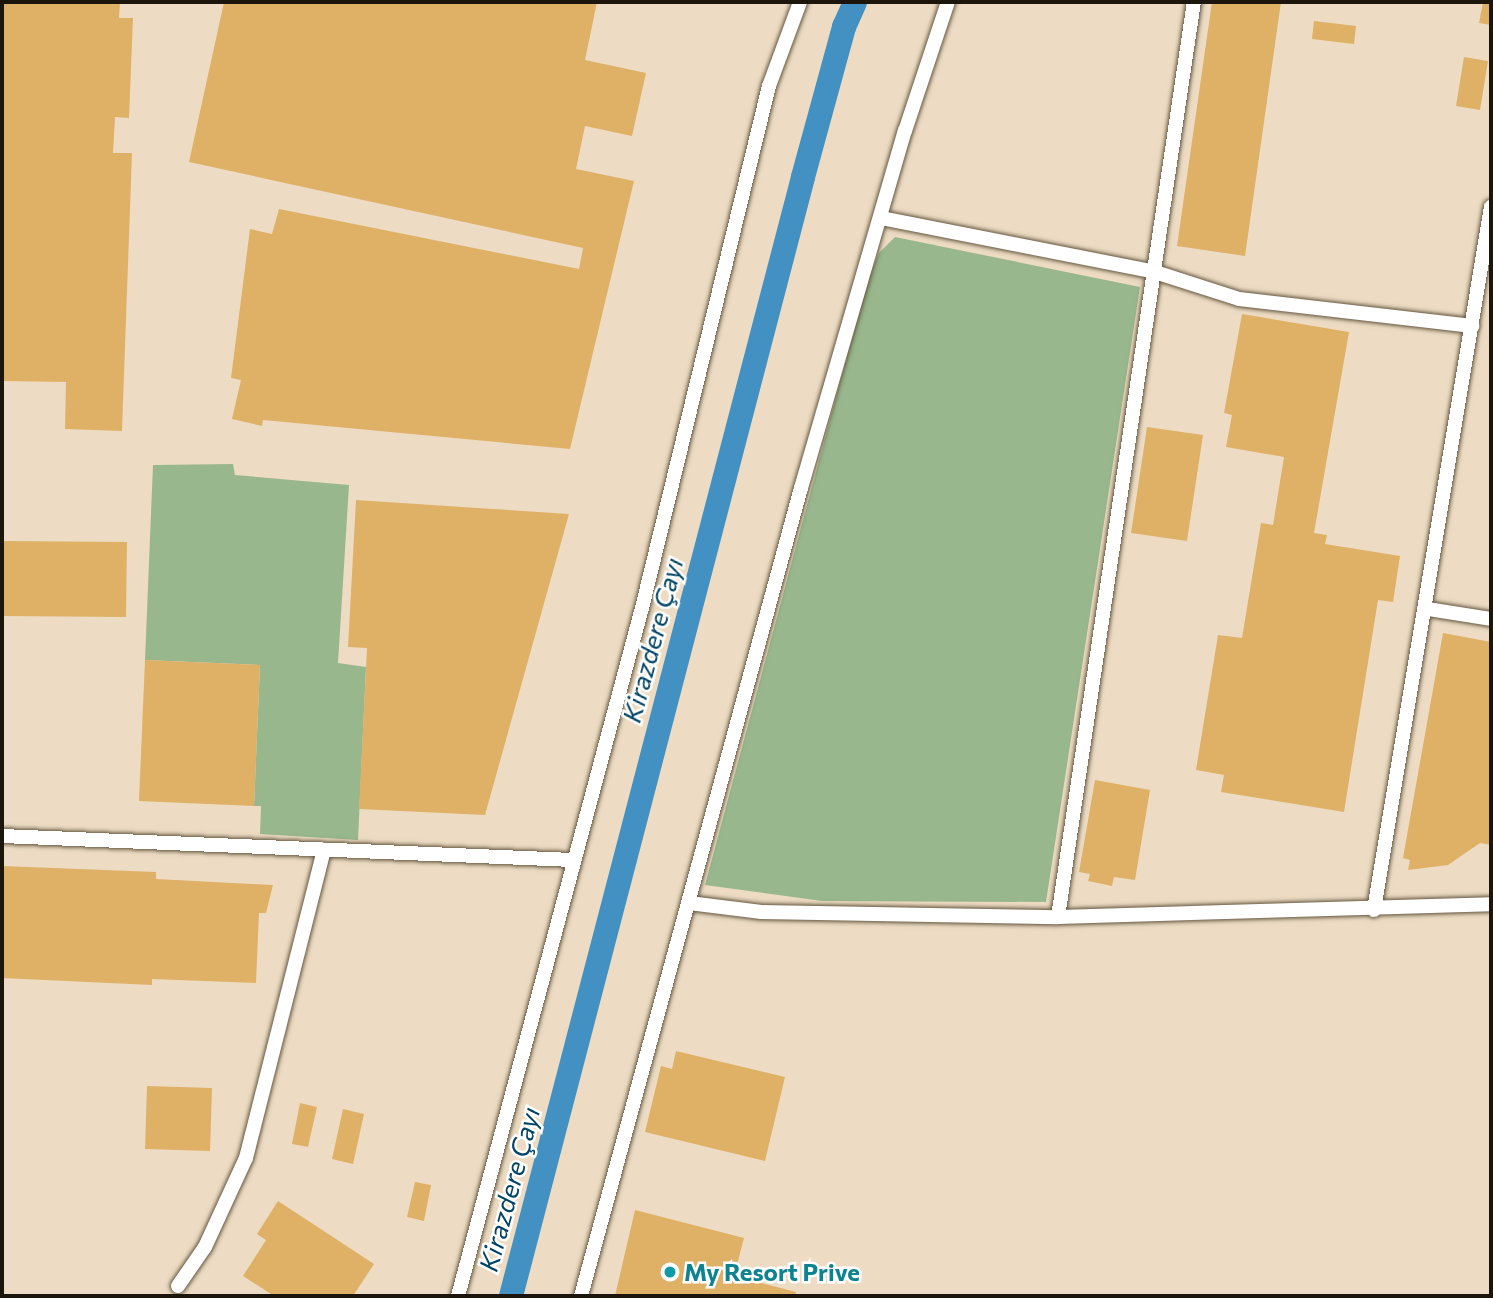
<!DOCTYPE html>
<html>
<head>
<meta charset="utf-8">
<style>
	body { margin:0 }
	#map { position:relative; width:1493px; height:1298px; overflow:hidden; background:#eddcc3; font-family:Commissioner,sans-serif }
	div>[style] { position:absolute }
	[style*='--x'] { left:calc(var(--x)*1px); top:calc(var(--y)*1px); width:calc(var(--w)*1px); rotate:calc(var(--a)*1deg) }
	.green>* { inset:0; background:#98b78c }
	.river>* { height:24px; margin:-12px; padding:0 12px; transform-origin:12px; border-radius:12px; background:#4291c2 }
	.building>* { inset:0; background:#deb167 }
	.roads { filter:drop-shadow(0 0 2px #645640) drop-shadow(0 0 2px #645640) }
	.minor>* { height:14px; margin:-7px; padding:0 7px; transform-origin:7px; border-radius:7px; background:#fff }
	.dots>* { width:19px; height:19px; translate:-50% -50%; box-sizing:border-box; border:4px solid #fff; border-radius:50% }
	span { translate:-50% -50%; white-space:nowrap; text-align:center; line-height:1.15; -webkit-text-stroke:5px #fff; paint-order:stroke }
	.culture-label { font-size:24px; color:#0d838f; font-weight:700 }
	.left { translate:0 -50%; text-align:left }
	.water-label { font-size:26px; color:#004364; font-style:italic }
	.frame { position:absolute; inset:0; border:4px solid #1b150c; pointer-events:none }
</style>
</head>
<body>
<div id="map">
	<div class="green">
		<div style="clip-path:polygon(895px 237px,1140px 287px,1046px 902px,822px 901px,705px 885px,867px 282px,879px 253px)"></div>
		<div style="clip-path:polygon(233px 464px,235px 475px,349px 485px,338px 663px,366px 667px,358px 840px,260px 834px,261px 806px,254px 806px,260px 665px,145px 660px,153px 465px)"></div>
	</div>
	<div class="river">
		<div style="--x:511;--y:1296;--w:1156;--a:-75.37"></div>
		<div style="--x:803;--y:177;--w:156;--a:-74.7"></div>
		<div style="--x:844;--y:27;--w:27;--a:-66"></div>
	</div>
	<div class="building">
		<div style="clip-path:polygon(2px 2px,120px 2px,119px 18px,133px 18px,129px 118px,115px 117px,113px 153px,132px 153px,122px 431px,65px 429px,66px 382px,2px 381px)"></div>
		<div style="clip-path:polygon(224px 2px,597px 2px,585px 60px,646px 73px,632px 136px,585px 126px,576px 169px,634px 181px,570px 449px,263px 420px,262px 426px,232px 419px,241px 380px,231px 378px,250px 229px,272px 234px,279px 209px,579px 269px,583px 248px,189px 162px)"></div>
		<div style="clip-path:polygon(1212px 2px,1281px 2px,1245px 256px,1177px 246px)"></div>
		<div style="clip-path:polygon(1483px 2px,1491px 2px,1491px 25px,1479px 23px)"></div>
		<div style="clip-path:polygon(1314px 21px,1356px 26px,1354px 44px,1312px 39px)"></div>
		<div style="clip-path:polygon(1464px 57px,1488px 61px,1480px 110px,1456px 106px)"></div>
		<div style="clip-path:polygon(1242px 314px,1349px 332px,1314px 533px,1327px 535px,1325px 544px,1400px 556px,1393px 602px,1378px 600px,1344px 812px,1221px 792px,1224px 775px,1196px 770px,1218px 635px,1242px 638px,1261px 523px,1273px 525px,1284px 457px,1226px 447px,1232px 415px,1224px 413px)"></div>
		<div style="clip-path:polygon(1147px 427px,1203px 435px,1187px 541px,1131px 533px)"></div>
		<div style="clip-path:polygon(356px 500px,569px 514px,485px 815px,359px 809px,367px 648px,348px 647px)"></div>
		<div style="clip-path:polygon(2px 541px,127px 542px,126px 617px,2px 616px)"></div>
		<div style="clip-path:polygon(1443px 633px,1491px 642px,1491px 845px,1480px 843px,1448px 865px,1408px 870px,1410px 860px,1403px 858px)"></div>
		<div style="clip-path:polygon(145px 660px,260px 665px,254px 806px,139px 801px)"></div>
		<div style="clip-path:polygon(1095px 780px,1150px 790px,1135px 880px,1114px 877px,1112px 886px,1088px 881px,1090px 874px,1079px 872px)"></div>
		<div style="clip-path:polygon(2px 866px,156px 872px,156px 879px,273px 885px,266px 913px,259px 913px,256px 983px,152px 979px,152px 985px,2px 978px)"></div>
		<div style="clip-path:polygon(676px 1051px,785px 1077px,765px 1161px,645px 1132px,661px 1066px,672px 1069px)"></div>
		<div style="clip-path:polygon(147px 1086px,212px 1088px,210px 1151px,145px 1149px)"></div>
		<div style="clip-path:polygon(300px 1103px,317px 1107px,308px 1147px,292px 1144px)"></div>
		<div style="clip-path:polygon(343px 1109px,364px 1114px,353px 1164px,332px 1159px)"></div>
		<div style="clip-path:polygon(415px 1182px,431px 1185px,424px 1221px,407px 1217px)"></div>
		<div style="clip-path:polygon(278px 1201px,374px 1264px,353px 1296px,274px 1296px,243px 1276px,266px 1240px,257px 1234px)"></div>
		<div style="clip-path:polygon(635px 1210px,744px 1238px,734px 1276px,796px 1292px,795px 1296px,615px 1296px)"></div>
	</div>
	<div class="roads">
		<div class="minor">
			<div style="--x:881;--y:218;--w:279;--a:11.1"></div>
			<div style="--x:1155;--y:272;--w:88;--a:17.8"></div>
			<div style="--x:1239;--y:299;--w:235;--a:6.6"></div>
			<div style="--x:1428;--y:609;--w:64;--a:9"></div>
			<div style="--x:2;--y:836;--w:572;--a:2.41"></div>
			<div style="--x:689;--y:903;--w:73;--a:7.1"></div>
			<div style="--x:761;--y:912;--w:297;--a:1"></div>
			<div style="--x:1058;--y:917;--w:433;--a:-1.7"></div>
			<div style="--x:1374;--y:910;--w:713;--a:-80.55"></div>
			<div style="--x:1058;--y:917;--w:925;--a:-81.55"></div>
			<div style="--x:178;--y:1286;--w:47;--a:-55.3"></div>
			<div style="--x:205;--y:1247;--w:98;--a:-65.3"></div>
			<div style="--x:246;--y:1158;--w:318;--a:-75.8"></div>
			<div style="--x:458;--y:1296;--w:712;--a:-75.03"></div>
			<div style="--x:642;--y:608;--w:537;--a:-76.33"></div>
			<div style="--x:769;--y:86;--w:90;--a:-69.7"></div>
			<div style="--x:581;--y:1296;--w:837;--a:-74.77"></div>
			<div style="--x:801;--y:488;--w:372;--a:-73.8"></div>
			<div style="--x:905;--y:131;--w:136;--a:-71.6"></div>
		</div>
	</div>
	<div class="dots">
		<div style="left:670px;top:1272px;background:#0f9aa8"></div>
	</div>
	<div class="culture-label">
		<span class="left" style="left:684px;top:1272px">My Resort Prive</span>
	</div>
	<div class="water-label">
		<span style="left:652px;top:640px;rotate:-75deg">Kirazdere Çayı</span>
		<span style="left:509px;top:1189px;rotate:-75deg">Kirazdere Çayı</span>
	</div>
	<div class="frame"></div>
</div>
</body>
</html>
